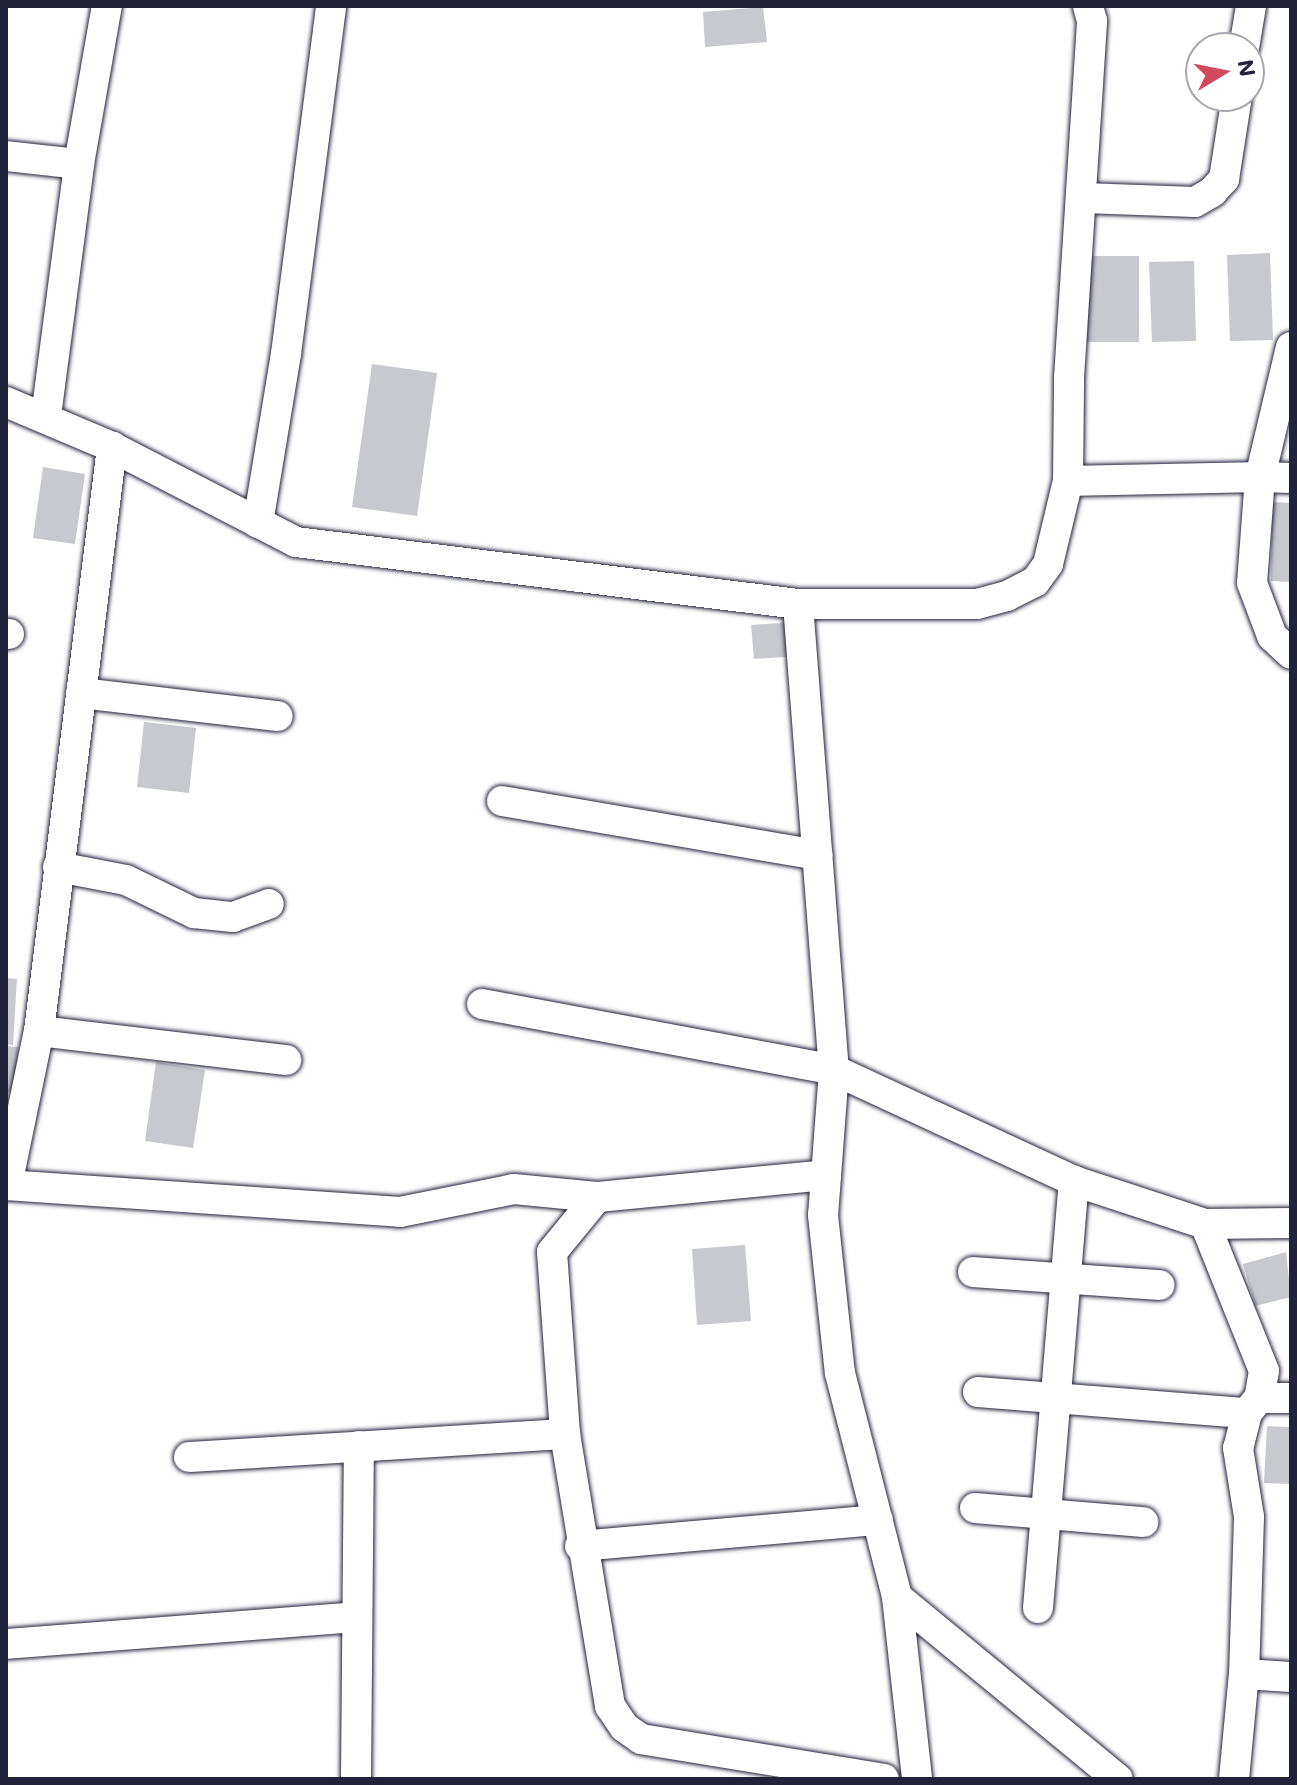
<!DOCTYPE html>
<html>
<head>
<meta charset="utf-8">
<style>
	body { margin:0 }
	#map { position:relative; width:1297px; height:1785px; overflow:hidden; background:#fff; font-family:Mali,sans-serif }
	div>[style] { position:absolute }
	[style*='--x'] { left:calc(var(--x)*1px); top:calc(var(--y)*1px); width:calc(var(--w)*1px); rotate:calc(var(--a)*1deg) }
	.building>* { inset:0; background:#c8c8cf }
	.roads { filter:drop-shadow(0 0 2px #22223b) drop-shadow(0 0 2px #22223b) }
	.minor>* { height:30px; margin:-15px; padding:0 15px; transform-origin:15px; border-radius:15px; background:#fff }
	span { translate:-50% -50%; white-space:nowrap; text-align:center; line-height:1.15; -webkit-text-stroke:8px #fff; paint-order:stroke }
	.frame { position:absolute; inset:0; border:8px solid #22223b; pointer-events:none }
	.north { position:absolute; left:1185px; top:32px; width:80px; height:80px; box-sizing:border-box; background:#fff; border:2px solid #a7a7b1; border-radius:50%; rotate:80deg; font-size:22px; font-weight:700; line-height:32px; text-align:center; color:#22223b }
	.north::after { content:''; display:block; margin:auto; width:28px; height:36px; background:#d1495b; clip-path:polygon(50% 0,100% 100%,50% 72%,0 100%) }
</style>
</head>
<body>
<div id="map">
	<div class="building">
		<div style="clip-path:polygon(763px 7px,767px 42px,705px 47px,703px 12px)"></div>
		<div style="clip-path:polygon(1270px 253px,1273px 340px,1230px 341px,1227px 255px)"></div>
		<div style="clip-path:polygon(1082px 256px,1139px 256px,1139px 342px,1083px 342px)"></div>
		<div style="clip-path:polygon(1194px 261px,1196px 341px,1152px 342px,1149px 262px)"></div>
		<div style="clip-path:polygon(372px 364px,437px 373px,417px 516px,352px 507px)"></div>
		<div style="clip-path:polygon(43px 467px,85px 474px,75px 544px,33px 538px)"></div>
		<div style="clip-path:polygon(1272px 502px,1291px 503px,1291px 582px,1271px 581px)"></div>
		<div style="clip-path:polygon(794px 622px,797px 656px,754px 659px,751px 625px)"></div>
		<div style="clip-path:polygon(144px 722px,196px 728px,189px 793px,137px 787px)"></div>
		<div style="clip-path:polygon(6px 978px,17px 979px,13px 1045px,6px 1044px)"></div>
		<div style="clip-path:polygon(6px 1046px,18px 1047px,16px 1093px,6px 1092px)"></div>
		<div style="clip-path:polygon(156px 1062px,205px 1070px,193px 1148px,145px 1141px)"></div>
		<div style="clip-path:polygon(745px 1245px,751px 1321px,697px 1325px,692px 1249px)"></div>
		<div style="clip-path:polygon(1286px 1252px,1291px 1297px,1255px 1306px,1243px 1264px)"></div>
		<div style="clip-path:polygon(1267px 1426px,1291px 1427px,1291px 1484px,1264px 1483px)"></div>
	</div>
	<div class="roads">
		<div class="minor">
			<div style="--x:1244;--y:48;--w:43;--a:-80.5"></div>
			<div style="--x:6;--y:156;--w:73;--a:6.3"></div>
			<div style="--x:1083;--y:198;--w:112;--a:2"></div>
			<div style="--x:1195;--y:202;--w:20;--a:-30"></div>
			<div style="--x:1212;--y:192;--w:18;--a:-47"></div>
			<div style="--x:1224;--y:179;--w:84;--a:-81.1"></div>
			<div style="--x:1291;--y:347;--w:134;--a:103.4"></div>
			<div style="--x:1260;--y:477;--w:31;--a:2"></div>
			<div style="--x:6;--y:402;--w:115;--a:23"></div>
			<div style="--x:112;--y:447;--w:207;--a:27.3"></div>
			<div style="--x:296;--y:542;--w:506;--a:7.04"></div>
			<div style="--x:798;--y:604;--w:179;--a:0"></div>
			<div style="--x:977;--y:604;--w:31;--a:-15"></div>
			<div style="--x:1007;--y:596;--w:31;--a:-27"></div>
			<div style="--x:1035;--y:582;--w:22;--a:-54"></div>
			<div style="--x:1048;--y:564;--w:85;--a:-76.5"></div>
			<div style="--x:1068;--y:481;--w:103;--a:-89.4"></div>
			<div style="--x:1069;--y:378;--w:358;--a:-86.3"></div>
			<div style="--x:1092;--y:21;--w:16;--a:-105"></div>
			<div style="--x:46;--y:416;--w:254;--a:-82.5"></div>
			<div style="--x:79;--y:164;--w:160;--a:-80"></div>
			<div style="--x:1068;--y:481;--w:192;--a:-1.2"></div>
			<div style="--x:1260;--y:477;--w:106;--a:94.3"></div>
			<div style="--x:1252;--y:583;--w:57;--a:69.3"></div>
			<div style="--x:1272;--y:636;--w:26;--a:43"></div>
			<div style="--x:258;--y:523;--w:171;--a:-80.6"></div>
			<div style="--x:286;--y:354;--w:351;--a:-82.6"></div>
			<div style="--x:798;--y:604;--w:467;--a:85.6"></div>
			<div style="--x:834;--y:1070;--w:145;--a:94.3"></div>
			<div style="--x:823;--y:1215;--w:159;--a:83.9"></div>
			<div style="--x:840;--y:1373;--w:231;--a:75.7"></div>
			<div style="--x:897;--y:1597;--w:183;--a:83.7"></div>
			<div style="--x:6;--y:634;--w:3;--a:0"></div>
			<div style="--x:81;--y:693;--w:198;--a:6.7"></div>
			<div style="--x:502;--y:801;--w:320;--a:9.7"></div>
			<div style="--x:58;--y:867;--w:69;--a:10.8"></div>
			<div style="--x:126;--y:880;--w:76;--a:25.9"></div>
			<div style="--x:194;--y:913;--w:39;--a:6"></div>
			<div style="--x:233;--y:917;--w:38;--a:-20"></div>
			<div style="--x:482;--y:1004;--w:358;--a:10.6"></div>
			<div style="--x:834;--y:1070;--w:264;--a:24.8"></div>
			<div style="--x:1074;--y:1181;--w:138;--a:18.2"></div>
			<div style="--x:1205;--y:1224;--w:86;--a:-0.7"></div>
			<div style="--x:39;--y:1031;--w:249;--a:6.7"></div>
			<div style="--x:826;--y:1175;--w:230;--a:174.5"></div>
			<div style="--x:597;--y:1197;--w:71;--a:129.3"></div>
			<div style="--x:552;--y:1252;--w:182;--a:85.9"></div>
			<div style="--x:565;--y:1434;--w:276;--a:80.6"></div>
			<div style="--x:610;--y:1706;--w:25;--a:56"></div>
			<div style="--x:624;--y:1727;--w:21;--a:35"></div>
			<div style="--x:641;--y:1739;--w:246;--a:9.3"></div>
			<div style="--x:6;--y:1185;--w:395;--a:3.9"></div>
			<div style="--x:400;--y:1212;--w:116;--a:-11.4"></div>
			<div style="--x:514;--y:1189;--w:83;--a:5.5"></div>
			<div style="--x:7;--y:1185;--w:157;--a:-78.3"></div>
			<div style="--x:39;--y:1031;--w:589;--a:-82.87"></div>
			<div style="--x:1205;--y:1224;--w:158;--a:68.1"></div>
			<div style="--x:1264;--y:1371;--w:27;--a:100"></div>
			<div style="--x:1259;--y:1398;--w:19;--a:129"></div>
			<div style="--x:1247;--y:1413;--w:36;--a:104"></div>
			<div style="--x:1238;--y:1448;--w:70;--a:80.9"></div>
			<div style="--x:1249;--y:1517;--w:157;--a:91.8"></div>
			<div style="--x:1244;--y:1674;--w:47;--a:3.7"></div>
			<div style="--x:973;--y:1272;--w:187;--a:4"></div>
			<div style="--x:978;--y:1392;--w:270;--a:4.5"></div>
			<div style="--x:1259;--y:1398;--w:32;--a:0"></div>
			<div style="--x:189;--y:1457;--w:377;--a:-3.5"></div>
			<div style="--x:975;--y:1508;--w:169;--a:4.8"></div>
			<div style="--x:580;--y:1546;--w:299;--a:-5"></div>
			<div style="--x:897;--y:1597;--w:286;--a:39.5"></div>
			<div style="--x:1038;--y:1608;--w:429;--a:-85.2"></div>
			<div style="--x:6;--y:1644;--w:352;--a:-4.4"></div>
			<div style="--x:356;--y:1779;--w:333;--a:-89.5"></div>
			<div style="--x:1234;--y:1779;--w:105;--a:-84.6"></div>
		</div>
	</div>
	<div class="frame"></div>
	<div class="north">N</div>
</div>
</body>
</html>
